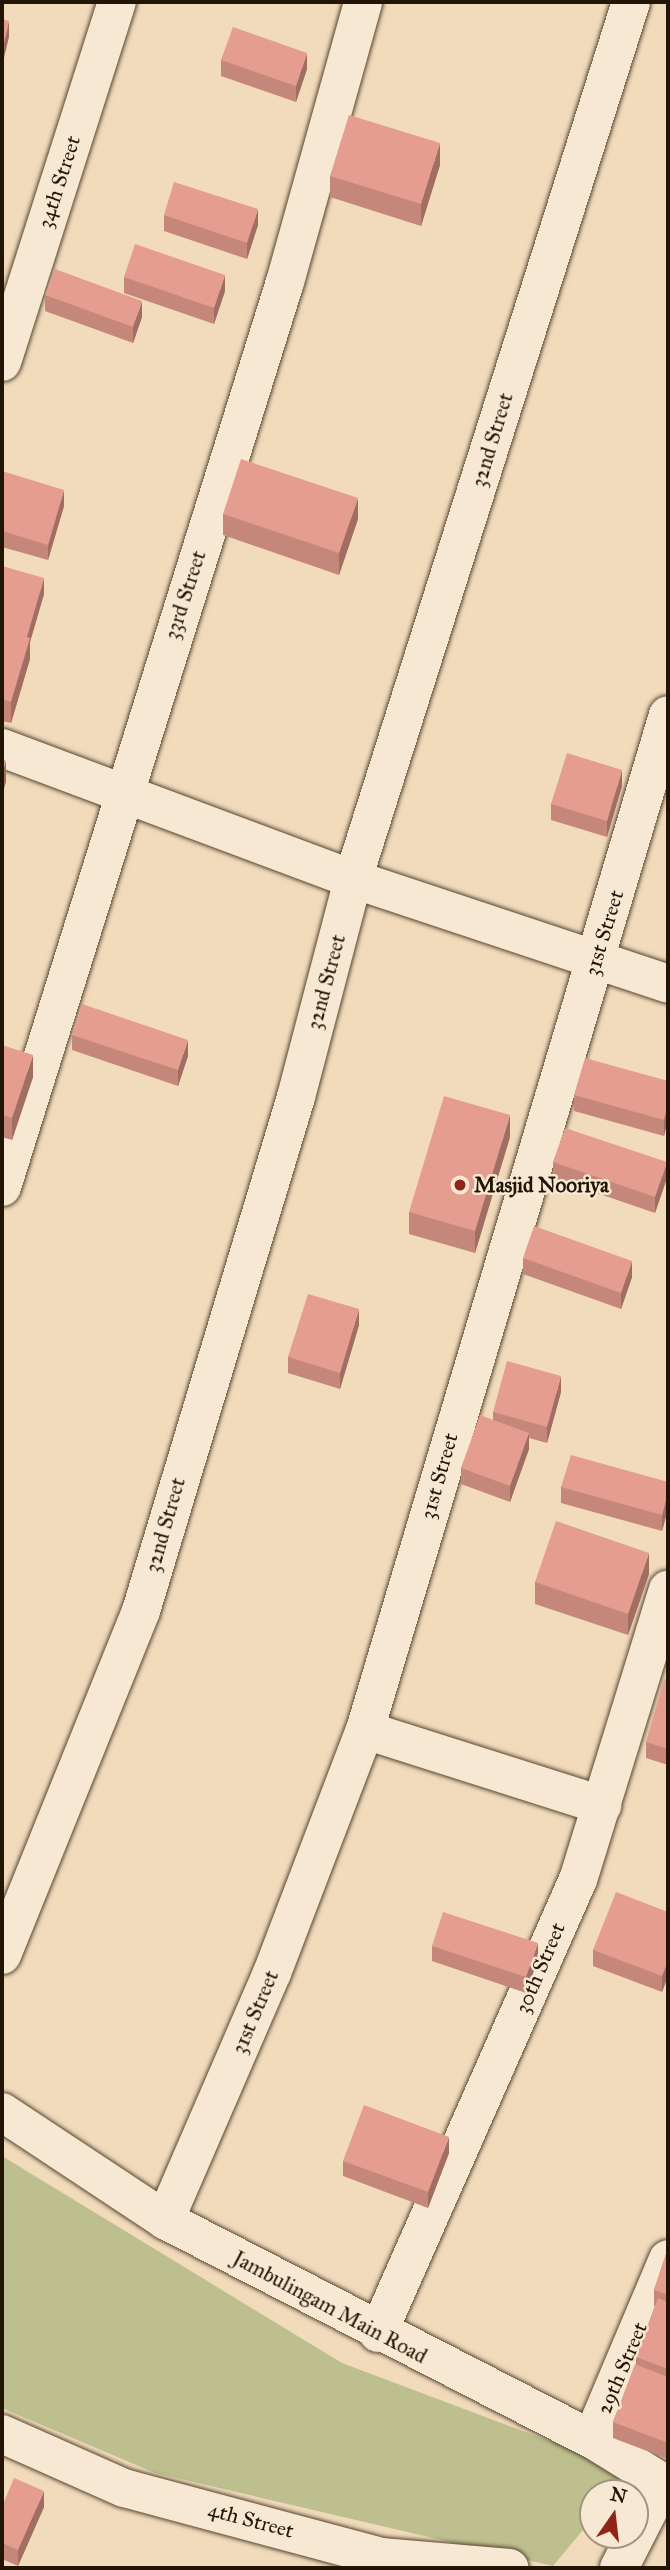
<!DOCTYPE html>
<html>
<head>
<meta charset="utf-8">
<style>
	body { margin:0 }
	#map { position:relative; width:670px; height:2570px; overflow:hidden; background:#f2dbbb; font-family:"IM FELL Great Primer",serif }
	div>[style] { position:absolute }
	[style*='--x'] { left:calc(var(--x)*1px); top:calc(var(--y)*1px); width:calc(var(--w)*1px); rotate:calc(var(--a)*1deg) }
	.green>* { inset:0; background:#bdc08e }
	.roads { filter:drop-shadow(0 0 2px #564632) drop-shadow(0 0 2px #564632) }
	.street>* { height:38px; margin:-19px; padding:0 19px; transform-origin:19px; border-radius:19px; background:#f7e8d3 }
	.secondary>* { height:38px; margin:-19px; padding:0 19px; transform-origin:19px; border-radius:19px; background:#f7e8d3 }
	.wall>* { inset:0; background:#c4877a }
	.shaded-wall>* { inset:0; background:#a06e63 }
	.building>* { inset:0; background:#e49d8e }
	.dots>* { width:19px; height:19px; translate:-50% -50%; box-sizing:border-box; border:4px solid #f7e8d3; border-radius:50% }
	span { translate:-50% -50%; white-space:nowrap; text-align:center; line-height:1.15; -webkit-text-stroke:5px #f7e8d3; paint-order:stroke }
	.street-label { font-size:21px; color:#221505 }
	.poi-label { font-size:21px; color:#221505; font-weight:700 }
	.left { translate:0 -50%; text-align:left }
	.frame { position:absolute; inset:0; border:4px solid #221505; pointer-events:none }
	.north { position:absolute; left:579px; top:2479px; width:70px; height:70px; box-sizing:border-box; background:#f7e8d3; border:2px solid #a29481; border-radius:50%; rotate:14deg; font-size:19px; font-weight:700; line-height:28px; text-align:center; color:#221505 }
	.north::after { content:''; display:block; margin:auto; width:24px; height:32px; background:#8f2418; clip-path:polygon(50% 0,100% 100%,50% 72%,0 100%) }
</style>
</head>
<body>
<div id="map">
	<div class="green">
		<div style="clip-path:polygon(2px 2156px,342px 2363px,632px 2472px,614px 2493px,593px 2493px,593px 2518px,553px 2566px,155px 2473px,2px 2408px)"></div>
	</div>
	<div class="roads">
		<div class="street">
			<div style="--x:2;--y:362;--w:378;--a:-72.3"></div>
			<div style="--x:2;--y:1187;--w:948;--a:-72.64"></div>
			<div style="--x:285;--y:282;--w:291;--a:-74.4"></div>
			<div style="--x:365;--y:1730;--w:249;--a:17.6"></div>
			<div style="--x:2;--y:1955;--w:371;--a:-68"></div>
			<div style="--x:141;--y:1611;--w:537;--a:-73.22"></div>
			<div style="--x:296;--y:1097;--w:225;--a:-75.3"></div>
			<div style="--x:353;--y:879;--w:920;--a:-72.41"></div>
			<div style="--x:165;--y:2220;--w:269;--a:-66.6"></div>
			<div style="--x:272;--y:1973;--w:260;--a:-69.1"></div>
			<div style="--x:365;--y:1730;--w:1059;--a:-73.38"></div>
			<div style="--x:378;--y:2333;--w:495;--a:-66.2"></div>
			<div style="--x:578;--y:1880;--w:304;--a:-72.8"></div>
			<div style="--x:2;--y:2434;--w:133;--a:23.9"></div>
			<div style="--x:124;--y:2488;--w:266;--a:15"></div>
			<div style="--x:381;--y:2557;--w:129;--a:4.9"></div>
			<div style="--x:592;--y:2439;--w:195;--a:-67.1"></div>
			<div style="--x:619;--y:2568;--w:94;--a:-62.9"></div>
		</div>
		<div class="secondary">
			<div style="--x:2;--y:748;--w:375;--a:20.5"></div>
			<div style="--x:353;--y:879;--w:332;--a:18.4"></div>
			<div style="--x:2;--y:2112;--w:196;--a:33.5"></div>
			<div style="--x:165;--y:2220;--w:480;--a:27.2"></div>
			<div style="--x:592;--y:2439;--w:89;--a:31.7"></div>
		</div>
	</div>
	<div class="wall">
		<div style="clip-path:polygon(221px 60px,307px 69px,296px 102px,221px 76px)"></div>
		<div style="clip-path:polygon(440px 165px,421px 226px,330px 197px,330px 176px)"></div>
		<div style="clip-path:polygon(164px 215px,258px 225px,247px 259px,164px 231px)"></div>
		<div style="clip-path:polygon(124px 277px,225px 291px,214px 324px,124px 293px)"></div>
		<div style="clip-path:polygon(45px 295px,142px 317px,133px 343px,45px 311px)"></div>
		<div style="clip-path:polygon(2px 471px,64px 506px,48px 560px,2px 547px)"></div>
		<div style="clip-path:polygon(223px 514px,358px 519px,339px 575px,223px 535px)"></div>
		<div style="clip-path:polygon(2px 566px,44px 594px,30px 642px,30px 659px,11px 723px,2px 721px)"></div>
		<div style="clip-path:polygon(622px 786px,607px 837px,551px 820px,551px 804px)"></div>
		<div style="clip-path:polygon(72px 1035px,188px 1056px,178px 1086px,72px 1050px)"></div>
		<div style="clip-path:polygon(2px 1045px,33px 1077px,12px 1140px,2px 1137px,2px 1146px)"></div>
		<div style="clip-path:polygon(668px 1081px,668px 1119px,664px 1136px,574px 1111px,574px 1095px)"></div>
		<div style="clip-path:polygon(510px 1137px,475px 1253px,409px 1234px,409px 1212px)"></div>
		<div style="clip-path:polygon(553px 1162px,667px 1178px,655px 1213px,553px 1178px)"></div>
		<div style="clip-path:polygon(523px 1258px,632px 1277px,621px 1309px,523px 1274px)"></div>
		<div style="clip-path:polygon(359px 1325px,340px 1389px,288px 1373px,288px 1357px)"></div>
		<div style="clip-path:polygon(561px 1392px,547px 1443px,529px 1438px,529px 1449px,510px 1502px,461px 1484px,461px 1468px,493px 1420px,493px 1412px)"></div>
		<div style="clip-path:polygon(668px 1482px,668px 1509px,662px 1531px,561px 1503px,561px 1487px)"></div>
		<div style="clip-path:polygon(649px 1574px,628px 1635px,535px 1604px,535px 1582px)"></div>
		<div style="clip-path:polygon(668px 1680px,668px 1765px,646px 1758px,646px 1742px)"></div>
		<div style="clip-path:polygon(668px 1912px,668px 1976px,662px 1992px,593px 1966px,593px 1950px)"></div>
		<div style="clip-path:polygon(432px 1946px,538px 1959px,526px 1993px,432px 1961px)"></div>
		<div style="clip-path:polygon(449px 2153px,428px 2208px,343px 2176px,343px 2161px)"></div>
		<div style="clip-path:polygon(668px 2248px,668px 2459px,613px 2438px,613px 2422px,636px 2364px,636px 2357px,655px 2306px,654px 2306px,654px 2290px)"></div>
		<div style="clip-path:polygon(2px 2507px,44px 2507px,18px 2566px,2px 2559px)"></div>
	</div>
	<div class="shaded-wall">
		<div style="clip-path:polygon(9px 21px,9px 37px,2px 66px,2px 51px)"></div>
		<div style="clip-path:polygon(307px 53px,307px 69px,296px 102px,296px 86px)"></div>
		<div style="clip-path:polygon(440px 143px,440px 165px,421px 226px,421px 204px)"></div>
		<div style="clip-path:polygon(258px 209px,258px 225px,247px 259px,247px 243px)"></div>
		<div style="clip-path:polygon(225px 275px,225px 291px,214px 324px,214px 308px)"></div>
		<div style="clip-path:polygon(142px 301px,142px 317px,133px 343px,133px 327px)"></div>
		<div style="clip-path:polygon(64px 490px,64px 506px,48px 560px,48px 545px)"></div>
		<div style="clip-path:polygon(358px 498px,358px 519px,339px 575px,339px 553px)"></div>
		<div style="clip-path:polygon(44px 578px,44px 594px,30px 642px,30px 659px,11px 723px,11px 702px,26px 638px)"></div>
		<div style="clip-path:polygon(6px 761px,6px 782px,2px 796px,2px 774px)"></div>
		<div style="clip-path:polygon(622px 770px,622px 786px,607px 837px,607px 821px)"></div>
		<div style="clip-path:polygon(188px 1040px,188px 1056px,178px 1086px,178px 1070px)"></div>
		<div style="clip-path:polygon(33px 1055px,33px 1077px,12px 1140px,12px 1118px)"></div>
		<div style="clip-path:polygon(668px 1103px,668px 1119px,664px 1136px,664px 1120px)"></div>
		<div style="clip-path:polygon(510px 1115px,510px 1137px,475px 1253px,475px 1231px)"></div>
		<div style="clip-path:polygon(667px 1162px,667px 1178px,655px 1213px,655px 1197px)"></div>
		<div style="clip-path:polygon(632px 1261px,632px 1277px,621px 1309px,621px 1293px)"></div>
		<div style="clip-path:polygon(359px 1309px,359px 1325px,340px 1389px,340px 1373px)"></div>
		<div style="clip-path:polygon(561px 1376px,561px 1392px,547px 1443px,547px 1427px)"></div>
		<div style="clip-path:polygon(529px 1433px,529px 1449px,510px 1502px,510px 1486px)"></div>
		<div style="clip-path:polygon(668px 1493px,668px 1509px,662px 1531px,662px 1515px)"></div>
		<div style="clip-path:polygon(649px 1553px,649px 1574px,628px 1635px,628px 1614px)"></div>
		<div style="clip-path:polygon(538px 1943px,538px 1959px,526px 1993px,526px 1977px)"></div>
		<div style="clip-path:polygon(668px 1961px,668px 1976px,662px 1992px,662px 1976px)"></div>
		<div style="clip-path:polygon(449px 2137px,449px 2153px,428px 2208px,428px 2192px)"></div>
		<div style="clip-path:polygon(44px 2491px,44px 2507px,18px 2566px,18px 2550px)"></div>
	</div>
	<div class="building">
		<div style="clip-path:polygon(2px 19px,9px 21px,2px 51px)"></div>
		<div style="clip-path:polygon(233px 27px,307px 53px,296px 86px,221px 60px)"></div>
		<div style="clip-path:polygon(349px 115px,440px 143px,421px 204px,330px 176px)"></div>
		<div style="clip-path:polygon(174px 182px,258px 209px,247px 243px,164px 215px)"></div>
		<div style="clip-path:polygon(135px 244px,225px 275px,214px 308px,124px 277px)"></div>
		<div style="clip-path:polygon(55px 269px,142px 301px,133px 327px,45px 295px)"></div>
		<div style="clip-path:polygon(241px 459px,358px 498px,339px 553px,223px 514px)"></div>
		<div style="clip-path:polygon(2px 471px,64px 490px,48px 545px,2px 531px)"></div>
		<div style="clip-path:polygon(2px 566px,44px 578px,27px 637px,2px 629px)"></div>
		<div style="clip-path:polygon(2px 629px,30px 638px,11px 702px,2px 699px)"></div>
		<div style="clip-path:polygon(567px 753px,622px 770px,607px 821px,551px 804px)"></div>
		<div style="clip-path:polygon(2px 759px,6px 761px,2px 774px)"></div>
		<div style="clip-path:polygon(82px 1004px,188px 1040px,178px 1070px,72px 1035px)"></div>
		<div style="clip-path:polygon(2px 1045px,33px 1055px,12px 1118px,2px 1115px)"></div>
		<div style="clip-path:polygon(585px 1058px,668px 1081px,668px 1103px,664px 1120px,574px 1095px)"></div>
		<div style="clip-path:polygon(444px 1096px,510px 1115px,475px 1231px,409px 1212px)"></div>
		<div style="clip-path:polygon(565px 1128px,667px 1162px,655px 1197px,553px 1162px)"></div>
		<div style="clip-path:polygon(534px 1226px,632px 1261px,621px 1293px,523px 1258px)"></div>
		<div style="clip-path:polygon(308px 1294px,359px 1309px,340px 1373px,288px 1357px)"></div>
		<div style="clip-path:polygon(507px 1361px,561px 1376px,547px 1427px,493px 1412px)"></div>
		<div style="clip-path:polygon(480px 1415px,529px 1433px,510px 1486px,461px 1468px)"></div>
		<div style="clip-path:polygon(571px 1455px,668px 1482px,668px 1493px,662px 1515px,561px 1487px)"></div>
		<div style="clip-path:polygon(556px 1521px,649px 1553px,628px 1614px,535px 1582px)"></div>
		<div style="clip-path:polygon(664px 1679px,668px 1680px,668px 1749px,646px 1742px)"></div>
		<div style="clip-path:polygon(616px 1892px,668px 1912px,668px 1961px,662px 1976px,593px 1950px)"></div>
		<div style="clip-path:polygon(443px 1912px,538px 1943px,526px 1977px,432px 1946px)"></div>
		<div style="clip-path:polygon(364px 2105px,449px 2137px,428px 2192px,343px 2161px)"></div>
		<div style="clip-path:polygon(668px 2248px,668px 2295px,654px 2290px)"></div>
		<div style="clip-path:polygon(658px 2298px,668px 2302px,668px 2369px,636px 2357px)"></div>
		<div style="clip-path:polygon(635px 2364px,668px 2377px,668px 2443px,613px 2422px)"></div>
		<div style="clip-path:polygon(14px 2478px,44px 2491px,18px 2550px,2px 2543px,2px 2507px)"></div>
	</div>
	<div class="dots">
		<div style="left:460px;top:1185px;background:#8f2418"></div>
	</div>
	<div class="street-label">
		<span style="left:59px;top:182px;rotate:-72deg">34th Street</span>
		<span style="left:492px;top:440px;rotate:-73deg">32nd Street</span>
		<span style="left:185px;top:595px;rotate:-72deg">33rd Street</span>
		<span style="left:604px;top:933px;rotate:-73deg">31st Street</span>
		<span style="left:326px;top:982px;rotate:-75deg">32nd Street</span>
		<span style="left:439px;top:1476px;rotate:-74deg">31st Street</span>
		<span style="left:165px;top:1525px;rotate:-74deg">32nd Street</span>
		<span style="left:540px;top:1968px;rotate:-67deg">30th Street</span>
		<span style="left:255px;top:2012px;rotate:-67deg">31st Street</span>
		<span style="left:330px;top:2307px;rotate:28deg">Jambulingam Main Road</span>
		<span style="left:622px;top:2368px;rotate:-67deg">29th Street</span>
		<span style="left:251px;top:2520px;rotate:15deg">4th Street</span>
	</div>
	<div class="poi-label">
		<span class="left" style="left:474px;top:1185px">Masjid Nooriya</span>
	</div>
	<div class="frame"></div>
	<div class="north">N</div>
</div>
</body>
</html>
